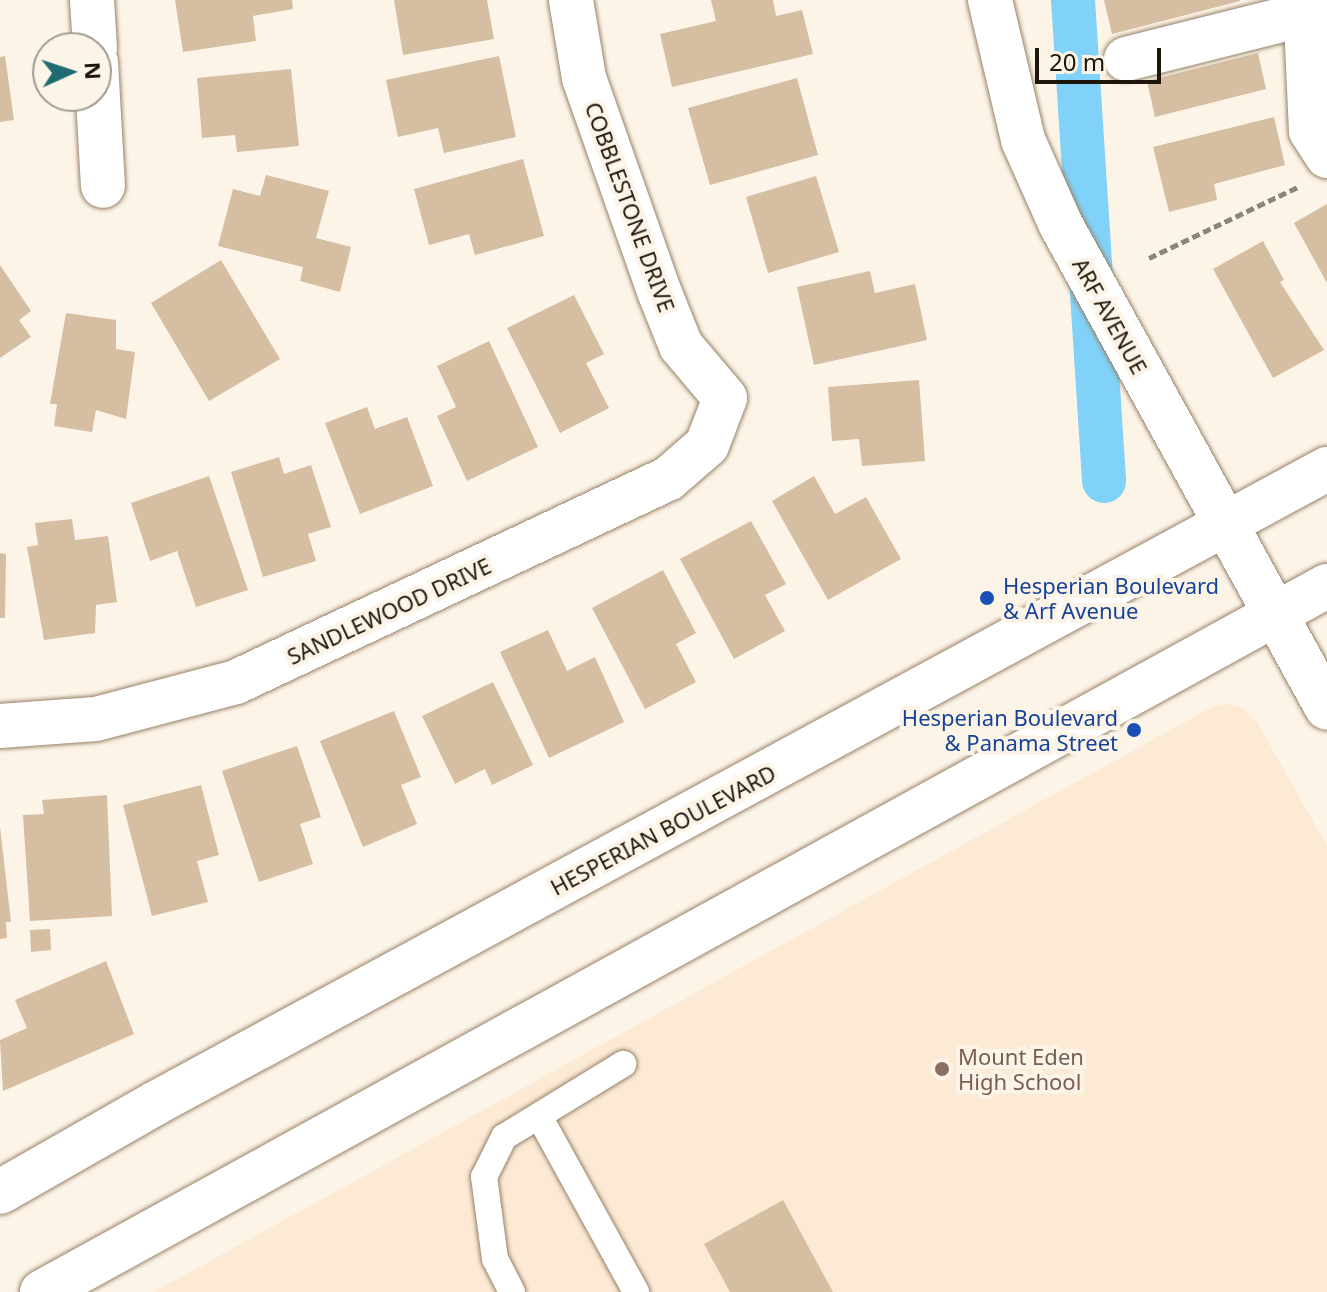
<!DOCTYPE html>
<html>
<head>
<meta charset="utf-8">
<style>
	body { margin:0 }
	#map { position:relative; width:1327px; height:1292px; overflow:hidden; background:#fdf4e8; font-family:"Noto Sans",sans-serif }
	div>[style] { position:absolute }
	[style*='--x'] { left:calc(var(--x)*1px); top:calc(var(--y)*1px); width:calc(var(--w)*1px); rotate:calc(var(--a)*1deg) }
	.built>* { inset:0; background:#fcead5 }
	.canal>* { height:44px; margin:-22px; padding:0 22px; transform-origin:22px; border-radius:22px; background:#80d2f8 }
	.building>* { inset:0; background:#d5bea2 }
	.path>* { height:5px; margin-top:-2.5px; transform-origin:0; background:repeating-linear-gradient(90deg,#8c8479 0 8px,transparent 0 12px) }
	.roads { filter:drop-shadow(0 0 2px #978268) drop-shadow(0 0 2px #978268) }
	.lane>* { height:26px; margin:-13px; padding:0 13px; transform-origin:13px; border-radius:13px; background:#fff }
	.street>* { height:44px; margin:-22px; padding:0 22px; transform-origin:22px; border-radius:22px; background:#fff }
	.primary>* { height:44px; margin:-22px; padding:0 22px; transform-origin:22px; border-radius:22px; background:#fff }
	.dots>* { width:22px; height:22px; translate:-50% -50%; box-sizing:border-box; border:4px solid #fdf4e8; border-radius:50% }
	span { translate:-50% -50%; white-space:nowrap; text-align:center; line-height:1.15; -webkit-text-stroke:8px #fdf4e8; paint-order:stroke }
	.street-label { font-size:22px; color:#1e160c }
	.transit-label { font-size:22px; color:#164399 }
	.left { translate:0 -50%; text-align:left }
	.right { translate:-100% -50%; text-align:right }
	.education-label { font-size:22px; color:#785e54 }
	.north { position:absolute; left:32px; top:32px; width:80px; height:80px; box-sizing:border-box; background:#fdf4e8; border:2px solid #a49b90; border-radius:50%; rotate:87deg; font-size:22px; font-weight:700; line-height:32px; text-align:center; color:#1e160c }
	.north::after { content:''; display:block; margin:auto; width:28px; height:36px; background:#1f6a73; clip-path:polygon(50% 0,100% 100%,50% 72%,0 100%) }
	.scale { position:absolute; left:1035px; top:48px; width:126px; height:36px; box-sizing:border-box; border:4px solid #1e160c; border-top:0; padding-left:10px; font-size:24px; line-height:28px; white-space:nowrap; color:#1e160c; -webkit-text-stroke:6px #fdf4e8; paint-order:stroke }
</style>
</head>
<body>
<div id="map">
	<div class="built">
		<div style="clip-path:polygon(1229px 704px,1243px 708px,1257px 722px,1327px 846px,1327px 1292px,154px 1292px,1212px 707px)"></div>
	</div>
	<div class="canal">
		<div style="--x:1073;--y:0;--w:482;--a:86.3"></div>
	</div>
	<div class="building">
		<div style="clip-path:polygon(175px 0,292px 0,293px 9px,253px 16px,256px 41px,183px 52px)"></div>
		<div style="clip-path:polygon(394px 0,487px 0,494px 39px,403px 55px)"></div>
		<div style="clip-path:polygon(711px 0,773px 0,776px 16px,802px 10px,813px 54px,672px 87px,660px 34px,716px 21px)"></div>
		<div style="clip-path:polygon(1104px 0,1240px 0,1240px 1px,1112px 34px)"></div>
		<div style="clip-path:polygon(1258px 53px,1266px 89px,1155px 117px,1147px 81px)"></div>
		<div style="clip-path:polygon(5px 56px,14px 120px,0 122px,0 57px)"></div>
		<div style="clip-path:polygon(499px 56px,516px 137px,444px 153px,438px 128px,398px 137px,386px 80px)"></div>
		<div style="clip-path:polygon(291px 69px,299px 146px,237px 152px,235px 135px,202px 138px,197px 78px)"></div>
		<div style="clip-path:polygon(797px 78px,818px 155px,710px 185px,688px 108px)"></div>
		<div style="clip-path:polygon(1274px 117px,1285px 165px,1214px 184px,1217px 200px,1169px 212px,1153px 147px)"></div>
		<div style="clip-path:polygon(523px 159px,544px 236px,475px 255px,469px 234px,429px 245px,414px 189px)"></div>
		<div style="clip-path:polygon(266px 175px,329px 191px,316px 238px,351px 247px,340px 292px,300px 281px,303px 267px,218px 246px,233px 189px,260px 196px)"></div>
		<div style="clip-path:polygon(816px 176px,839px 252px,768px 273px,746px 197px)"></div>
		<div style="clip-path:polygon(1327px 204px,1327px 283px,1294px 223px)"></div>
		<div style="clip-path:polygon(1263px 241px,1284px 280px,1280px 282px,1324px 350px,1273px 378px,1213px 269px)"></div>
		<div style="clip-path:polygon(221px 260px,280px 359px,209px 401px,151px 303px)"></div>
		<div style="clip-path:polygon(0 265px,31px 311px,19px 320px,31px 337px,0 358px)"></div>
		<div style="clip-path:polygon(870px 271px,875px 293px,915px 284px,927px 340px,814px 365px,797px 287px)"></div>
		<div style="clip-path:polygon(574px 295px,604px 354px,586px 363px,609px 408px,560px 433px,507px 328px)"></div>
		<div style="clip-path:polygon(66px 313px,116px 320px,116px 349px,135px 352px,126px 419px,96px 410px,92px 432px,54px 426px,57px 404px,50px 404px)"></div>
		<div style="clip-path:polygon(489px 341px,538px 447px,467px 481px,437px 416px,456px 407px,437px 366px)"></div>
		<div style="clip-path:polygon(919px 380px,925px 461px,862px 466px,859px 439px,832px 441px,828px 387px)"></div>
		<div style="clip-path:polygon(367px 407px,375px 429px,407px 417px,433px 486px,360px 514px,325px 423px)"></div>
		<div style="clip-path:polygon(279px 457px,284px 474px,311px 465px,331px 527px,308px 534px,316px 561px,263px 577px,231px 472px)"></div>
		<div style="clip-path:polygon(209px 476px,248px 590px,196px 607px,177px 551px,150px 561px,131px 503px)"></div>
		<div style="clip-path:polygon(814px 476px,835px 514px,866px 497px,901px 559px,828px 600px,772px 501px)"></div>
		<div style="clip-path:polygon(72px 519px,75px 540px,108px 536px,117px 602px,96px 605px,95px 633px,44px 640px,27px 547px,38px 545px,35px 523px)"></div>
		<div style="clip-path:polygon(751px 521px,786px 584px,765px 595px,785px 631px,734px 659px,680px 559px)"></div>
		<div style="clip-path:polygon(0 553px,6px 554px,5px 618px,0 618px)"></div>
		<div style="clip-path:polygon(663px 570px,696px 633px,676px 644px,696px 682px,645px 709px,592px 608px)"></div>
		<div style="clip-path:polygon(548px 630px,567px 671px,595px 657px,624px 722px,549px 758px,500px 652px)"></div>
		<div style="clip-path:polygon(493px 682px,533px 765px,492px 785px,485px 769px,455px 784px,422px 716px)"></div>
		<div style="clip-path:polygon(394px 711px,421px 777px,401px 785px,417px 824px,363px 847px,320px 741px)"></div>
		<div style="clip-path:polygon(297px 746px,321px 817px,300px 824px,313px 864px,259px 882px,222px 771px)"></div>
		<div style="clip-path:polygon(201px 785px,219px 855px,197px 861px,208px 902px,152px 916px,123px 805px)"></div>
		<div style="clip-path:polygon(107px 795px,112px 916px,30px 921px,23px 815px,44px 814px,42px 800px)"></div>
		<div style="clip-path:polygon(0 827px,11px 922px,6px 922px,7px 938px,0 939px)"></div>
		<div style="clip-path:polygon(50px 929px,51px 950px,31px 952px,30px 930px)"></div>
		<div style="clip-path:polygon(106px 961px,134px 1034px,3px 1091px,0 1040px,27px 1028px,15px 1000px)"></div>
		<div style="clip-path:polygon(783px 1200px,833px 1292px,730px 1292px,704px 1244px)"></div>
	</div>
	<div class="path">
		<div style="--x:1149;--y:258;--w:165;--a:-25.5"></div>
	</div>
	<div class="roads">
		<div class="lane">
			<div style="--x:539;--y:1116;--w:201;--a:61.1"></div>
			<div style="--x:512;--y:1292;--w:37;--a:-117"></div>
			<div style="--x:495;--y:1259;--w:83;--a:-97.6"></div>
			<div style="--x:484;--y:1177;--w:45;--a:-63.4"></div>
			<div style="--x:504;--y:1137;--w:140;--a:-31.5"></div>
		</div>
		<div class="street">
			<div style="--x:92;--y:0;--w:48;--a:86.4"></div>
			<div style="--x:990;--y:0;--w:144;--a:76.7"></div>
			<div style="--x:1023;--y:140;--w:93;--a:65.9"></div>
			<div style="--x:1061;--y:225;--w:551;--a:61.16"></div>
			<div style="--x:1305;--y:0;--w:131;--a:87.4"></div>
			<div style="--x:1311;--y:131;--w:30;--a:57"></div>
			<div style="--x:1126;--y:59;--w:185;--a:-14.1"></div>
			<div style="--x:96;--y:62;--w:124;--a:86.8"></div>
			<div style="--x:0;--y:726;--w:96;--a:-4.2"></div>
			<div style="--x:96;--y:719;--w:145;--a:-14.8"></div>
			<div style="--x:236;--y:682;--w:477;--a:-25.2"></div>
			<div style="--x:668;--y:479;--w:52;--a:-41.1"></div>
			<div style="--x:707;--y:445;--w:50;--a:-69"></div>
			<div style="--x:725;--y:398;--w:68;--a:-130.2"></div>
			<div style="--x:681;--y:346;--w:59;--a:-111.8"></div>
			<div style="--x:659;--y:291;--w:226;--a:-109.4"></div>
			<div style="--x:584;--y:78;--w:79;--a:-99.5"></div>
		</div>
		<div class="primary">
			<div style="--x:0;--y:1192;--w:177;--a:-29.7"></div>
			<div style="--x:154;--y:1104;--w:1334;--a:-28.43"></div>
			<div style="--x:42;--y:1292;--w:1466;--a:-28.79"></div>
		</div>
	</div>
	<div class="dots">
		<div style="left:987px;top:598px;background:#1a4fb4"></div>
		<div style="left:1134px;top:730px;background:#1a4fb4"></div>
		<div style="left:942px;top:1069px;background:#8d6e63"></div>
	</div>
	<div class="street-label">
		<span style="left:630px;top:207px;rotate:70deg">COBBLESTONE DRIVE</span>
		<span style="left:1110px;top:316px;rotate:61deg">ARF AVENUE</span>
		<span style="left:389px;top:611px;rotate:-25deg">SANDLEWOOD DRIVE</span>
		<span style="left:663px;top:830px;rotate:-28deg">HESPERIAN BOULEVARD</span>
	</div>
	<div class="transit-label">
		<span class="left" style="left:1003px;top:598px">Hesperian Boulevard<br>&amp; Arf Avenue</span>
		<span class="right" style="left:1118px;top:730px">Hesperian Boulevard<br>&amp; Panama Street</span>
	</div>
	<div class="education-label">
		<span class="left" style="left:958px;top:1069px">Mount Eden<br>High School</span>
	</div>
	<div class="north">N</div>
	<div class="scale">20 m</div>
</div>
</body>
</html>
